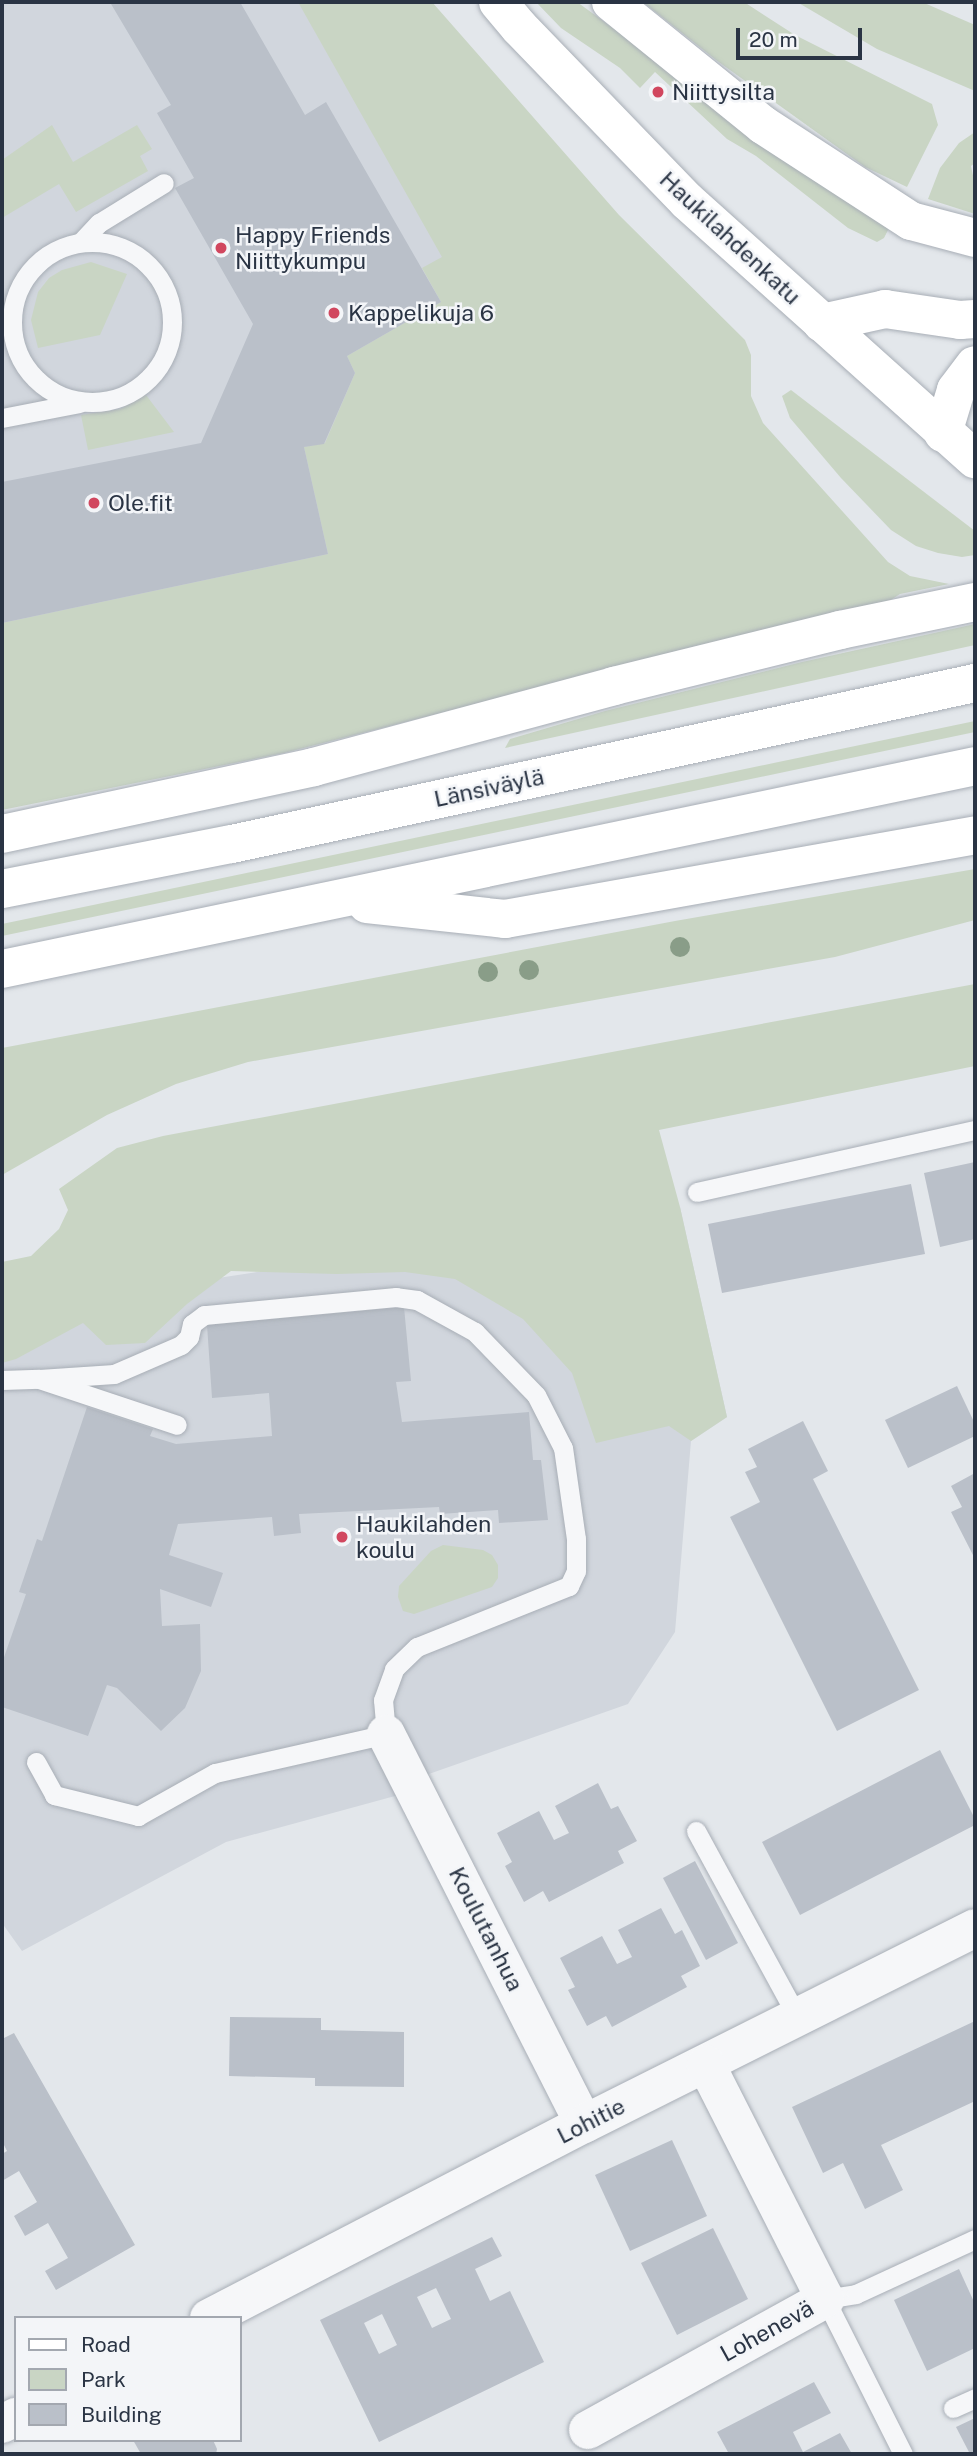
<!DOCTYPE html>
<html>
<head>
<meta charset="utf-8">
<style>
	body { margin:0 }
	#map { position:relative; width:977px; height:2456px; overflow:hidden; background:#e3e7eb; font-family:"Public Sans",sans-serif }
	div>[style] { position:absolute }
	[style*='--x'] { left:calc(var(--x)*1px); top:calc(var(--y)*1px); width:calc(var(--w)*1px); rotate:calc(var(--a)*1deg) }
	.built>* { inset:0; background:#d1d6dd }
	.green>* { inset:0; background:#c9d5c4 }
	.building>* { inset:0; background:#bac0c9 }
	.roads { filter:drop-shadow(0 0 2px #a8aeb6) drop-shadow(0 0 2px #a8aeb6) }
	.lane>* { height:19px; margin:-9.5px; padding:0 9.5px; transform-origin:9.5px; border-radius:9.5px; background:#f6f7f9 }
	.lane>.ring { margin:-9.5px; padding:0; box-sizing:content-box; background:none; border:19px solid #f6f7f9; border-radius:50% }
	.street>* { height:38px; margin:-19px; padding:0 19px; transform-origin:19px; border-radius:19px; background:#f6f7f9 }
	.primary>* { height:38px; margin:-19px; padding:0 19px; transform-origin:19px; border-radius:19px; background:#fff }
	.highway>* { height:38px; margin:-19px; padding:0 19px; transform-origin:19px; border-radius:19px; background:#fff }
	.trees>* { width:20px; height:20px; margin:-10px; border-radius:50%; background:#899d88 }
	.dots>* { width:19px; height:19px; translate:-50% -50%; box-sizing:border-box; border:4px solid #f3f5f8; border-radius:50% }
	span { translate:-50% -50%; white-space:nowrap; text-align:center; line-height:1.15; -webkit-text-stroke:5px #f3f5f8; paint-order:stroke }
	.poi-label { font-size:23px; color:#2a3444 }
	.left { translate:0 -50%; text-align:left }
	.street-label { font-size:23px; color:#2a3444 }
	.frame { position:absolute; inset:0; border:4px solid #2a3444; pointer-events:none }
	.legend { position:absolute; left:14px; top:2316px; width:228px; height:126px; box-sizing:border-box; background:#f3f5f8; border:2px solid #a3a8b0; margin:0; padding:9px 12px; list-style:none; font-size:21px; color:#2a3444 }
	.legend li { display:flex; align-items:center; gap:14px; height:35px }
	.legend b { width:35px; border:2px solid #a3a8b0 }
	.scale { position:absolute; left:736px; top:28px; width:126px; height:32px; box-sizing:border-box; border:4px solid #2a3444; border-top:0; padding-left:9px; font-size:21px; line-height:24px; white-space:nowrap; color:#2a3444; -webkit-text-stroke:5px #f3f5f8; paint-order:stroke }
</style>
</head>
<body>
<div id="map">
	<div class="built">
		<div style="clip-path:polygon(2px 2px,327px 2px,773px 466px,2px 661px)"></div>
		<div style="clip-path:polygon(680px 1207px,727px 1417px,691px 1441px,675px 1632px,628px 1704px,426px 1775px,395px 1796px,226px 1842px,22px 1951px,2px 1923px,2px 1339px,218px 1278px)"></div>
	</div>
	<div class="green">
		<div style="clip-path:polygon(298px 2px,432px 2px,619px 215px,745px 340px,751px 355px,751px 396px,763px 423px,888px 562px,910px 576px,949px 584px,900px 594px,886px 603px,823px 615px,284px 753px,2px 810px,2px 623px,328px 554px,304px 447px,325px 443px,355px 373px,347px 356px,441px 302px,422px 268px,442px 257px)"></div>
		<div style="clip-path:polygon(536px 2px,577px 2px,889px 228px,884px 238px,877px 242px,848px 228px,756px 156px,727px 139px,655px 72px,640px 88px,620px 68px,561px 28px)"></div>
		<div style="clip-path:polygon(643px 2px,744px 2px,795px 35px,932px 104px,938px 125px,907px 187px,865px 167px,716px 60px)"></div>
		<div style="clip-path:polygon(797px 2px,922px 2px,975px 25px,975px 91px,877px 49px)"></div>
		<div style="clip-path:polygon(52px 125px,73px 162px,137px 125px,152px 149px,140px 156px,148px 171px,76px 212px,59px 184px,2px 218px,2px 160px)"></div>
		<div style="clip-path:polygon(975px 132px,975px 163px,971px 166px,975px 185px,975px 214px,928px 199px,940px 168px,959px 143px)"></div>
		<div style="clip-path:polygon(91px 262px,127px 274px,100px 335px,38px 348px,31px 320px,38px 292px,49px 278px,62px 270px)"></div>
		<div style="clip-path:polygon(791px 390px,975px 531px,975px 555px,962px 557px,938px 553px,916px 546px,891px 530px,841px 478px,790px 418px,782px 396px)"></div>
		<div style="clip-path:polygon(146px 395px,174px 432px,88px 450px,81px 415px,120px 409px)"></div>
		<div style="clip-path:polygon(975px 624px,975px 645px,505px 748px,510px 739px,605px 711px,802px 662px)"></div>
		<div style="clip-path:polygon(975px 721px,975px 732px,2px 936px,2px 924px)"></div>
		<div style="clip-path:polygon(975px 869px,975px 920px,835px 957px,248px 1062px,176px 1084px,107px 1115px,2px 1175px,2px 1048px,675px 921px)"></div>
		<div style="clip-path:polygon(975px 984px,975px 1066px,659px 1130px,680px 1207px,727px 1417px,691px 1441px,669px 1426px,596px 1443px,572px 1373px,523px 1319px,455px 1279px,405px 1272px,337px 1274px,231px 1271px,187px 1304px,145px 1343px,106px 1345px,83px 1323px,16px 1359px,2px 1363px,2px 1262px,31px 1256px,59px 1229px,68px 1210px,59px 1189px,117px 1148px,163px 1136px)"></div>
		<div style="clip-path:polygon(443px 1545px,483px 1550px,492px 1555px,498px 1565px,498px 1578px,492px 1587px,414px 1614px,403px 1611px,398px 1597px,399px 1586px,431px 1551px)"></div>
	</div>
	<div class="building">
		<div style="clip-path:polygon(123px 2px,240px 2px,305px 115px,326px 102px,441px 302px,347px 356px,355px 373px,324px 444px,304px 447px,328px 554px,2px 623px,2px 482px,201px 443px,253px 324px,175px 188px,194px 178px,157px 113px,171px 105px,111px 4px)"></div>
		<div style="clip-path:polygon(975px 1162px,975px 1239px,940px 1247px,924px 1173px)"></div>
		<div style="clip-path:polygon(911px 1184px,925px 1254px,722px 1293px,708px 1224px)"></div>
		<div style="clip-path:polygon(404px 1307px,411px 1381px,396px 1382px,402px 1422px,529px 1412px,533px 1460px,541px 1460px,548px 1520px,499px 1523px,498px 1510px,440px 1514px,439px 1507px,299px 1514px,301px 1533px,274px 1536px,272px 1517px,178px 1524px,169px 1555px,223px 1573px,211px 1607px,160px 1589px,162px 1626px,200px 1624px,201px 1671px,185px 1708px,161px 1731px,117px 1688px,107px 1685px,88px 1736px,2px 1707px,2px 1663px,26px 1594px,19px 1592px,37px 1539px,42px 1541px,87px 1407px,153px 1429px,150px 1436px,176px 1444px,272px 1436px,269px 1393px,212px 1398px,207px 1325px)"></div>
		<div style="clip-path:polygon(957px 1386px,975px 1424px,975px 1436px,908px 1468px,885px 1420px)"></div>
		<div style="clip-path:polygon(803px 1421px,828px 1471px,813px 1479px,919px 1690px,837px 1731px,730px 1517px,760px 1502px,745px 1472px,757px 1467px,748px 1449px)"></div>
		<div style="clip-path:polygon(975px 1473px,975px 1559px,951px 1512px,962px 1507px,951px 1486px)"></div>
		<div style="clip-path:polygon(940px 1750px,975px 1819px,975px 1825px,800px 1915px,762px 1842px)"></div>
		<div style="clip-path:polygon(598px 1783px,611px 1809px,618px 1806px,637px 1841px,618px 1851px,624px 1863px,549px 1902px,543px 1891px,524px 1902px,505px 1866px,512px 1862px,497px 1833px,539px 1811px,554px 1840px,569px 1833px,555px 1806px)"></div>
		<div style="clip-path:polygon(695px 1861px,738px 1943px,706px 1960px,663px 1878px)"></div>
		<div style="clip-path:polygon(661px 1908px,675px 1934px,682px 1930px,700px 1966px,681px 1976px,687px 1987px,612px 2027px,606px 2016px,587px 2026px,568px 1990px,575px 1987px,560px 1958px,602px 1936px,617px 1964px,632px 1957px,618px 1930px)"></div>
		<div style="clip-path:polygon(230px 2017px,321px 2018px,321px 2030px,404px 2032px,404px 2087px,315px 2086px,315px 2078px,229px 2076px)"></div>
		<div style="clip-path:polygon(975px 2021px,975px 2106px,973px 2102px,881px 2145px,903px 2190px,865px 2209px,843px 2163px,823px 2173px,792px 2107px)"></div>
		<div style="clip-path:polygon(14px 2033px,135px 2245px,56px 2290px,45px 2271px,68px 2258px,48px 2223px,25px 2236px,14px 2216px,37px 2202px,19px 2171px,2px 2181px,2px 2154px,7px 2151px,2px 2141px,2px 2039px)"></div>
		<div style="clip-path:polygon(672px 2140px,707px 2216px,630px 2251px,595px 2175px)"></div>
		<div style="clip-path:polygon(713px 2228px,748px 2299px,677px 2335px,641px 2263px)"></div>
		<div style="clip-path:polygon(evenodd,492px 2237px,502px 2256px,475px 2269px,490px 2301px,510px 2291px,544px 2362px,379px 2442px,320px 2320px,492px 2237px,436px 2288px,451px 2319px,432px 2328px,417px 2297px,436px 2288px,492px 2237px,382px 2314px,397px 2345px,379px 2354px,364px 2323px,382px 2314px)"></div>
		<div style="clip-path:polygon(959px 2269px,975px 2304px,975px 2348px,927px 2371px,894px 2300px)"></div>
		<div style="clip-path:polygon(814px 2382px,831px 2413px,793px 2432px,803px 2452px,840px 2433px,852px 2454px,729px 2454px,717px 2432px)"></div>
		<div style="clip-path:polygon(975px 2418px,975px 2454px,970px 2454px,956px 2427px)"></div>
		<div style="clip-path:polygon(133px 2440px,213px 2440px,217px 2449px,216px 2454px,141px 2454px)"></div>
	</div>
	<div class="roads">
		<div class="lane">
			<div style="--x:81;--y:242;--w:26;--a:-47"></div>
			<div style="--x:99;--y:223;--w:76;--a:-31.6"></div>
			<div class="ring" style="left:12px;top:242px;width:141px;height:141px"></div>
			<div style="--x:2;--y:418;--w:78;--a:-11"></div>
			<div style="--x:697;--y:1192;--w:285;--a:-12.6"></div>
			<div style="--x:2;--y:1380;--w:37;--a:-2"></div>
			<div style="--x:39;--y:1379;--w:145;--a:18.4"></div>
			<div style="--x:36;--y:1762;--w:38;--a:61"></div>
			<div style="--x:54;--y:1795;--w:87;--a:14"></div>
			<div style="--x:138;--y:1816;--w:88;--a:-29.2"></div>
			<div style="--x:215;--y:1773;--w:175;--a:-12.8"></div>
			<div style="--x:386;--y:1734;--w:34;--a:-95"></div>
			<div style="--x:383;--y:1700;--w:33;--a:-70"></div>
			<div style="--x:394;--y:1669;--w:32;--a:-44"></div>
			<div style="--x:417;--y:1647;--w:164;--a:-21.9"></div>
			<div style="--x:569;--y:1586;--w:17;--a:-65"></div>
			<div style="--x:576;--y:1571;--w:32;--a:-90"></div>
			<div style="--x:576;--y:1539;--w:92;--a:-98.1"></div>
			<div style="--x:563;--y:1448;--w:59;--a:-117"></div>
			<div style="--x:536;--y:1395;--w:88;--a:-134.1"></div>
			<div style="--x:475;--y:1332;--w:66;--a:-151.1"></div>
			<div style="--x:417;--y:1300;--w:21;--a:-172"></div>
			<div style="--x:396;--y:1297;--w:193;--a:174.6"></div>
			<div style="--x:204;--y:1315;--w:15;--a:143"></div>
			<div style="--x:192;--y:1324;--w:13;--a:103"></div>
			<div style="--x:189;--y:1337;--w:11;--a:135"></div>
			<div style="--x:181;--y:1345;--w:73;--a:156.6"></div>
			<div style="--x:114;--y:1374;--w:75;--a:176.2"></div>
			<div style="--x:696;--y:1831;--w:213;--a:61.4"></div>
			<div style="--x:953;--y:2408;--w:24;--a:-24"></div>
			<div style="--x:903;--y:2454;--w:174;--a:-116.7"></div>
			<div style="--x:825;--y:2299;--w:31;--a:-9"></div>
			<div style="--x:856;--y:2294;--w:131;--a:-24.8"></div>
		</div>
		<div class="street">
			<div style="--x:386;--y:1734;--w:437;--a:63.1"></div>
			<div style="--x:209;--y:2318;--w:422;--a:-27.4"></div>
			<div style="--x:584;--y:2124;--w:437;--a:-26.6"></div>
			<div style="--x:2;--y:2424;--w:16;--a:-27"></div>
			<div style="--x:588;--y:2430;--w:271;--a:-28.9"></div>
			<div style="--x:825;--y:2299;--w:263;--a:-116.9"></div>
		</div>
		<div class="primary">
			<div style="--x:498;--y:2;--w:33;--a:50"></div>
			<div style="--x:519;--y:27;--w:242;--a:46"></div>
			<div style="--x:687;--y:201;--w:387;--a:41.9"></div>
		</div>
		<div class="highway">
			<div style="--x:611;--y:2;--w:196;--a:39"></div>
			<div style="--x:763;--y:125;--w:176;--a:33"></div>
			<div style="--x:911;--y:221;--w:66;--a:14.9"></div>
			<div style="--x:822;--y:323;--w:65;--a:-12.5"></div>
			<div style="--x:885;--y:309;--w:76;--a:8.3"></div>
			<div style="--x:960;--y:320;--w:15;--a:-4"></div>
			<div style="--x:943;--y:433;--w:45;--a:-73.2"></div>
			<div style="--x:956;--y:390;--w:31;--a:-53"></div>
			<div style="--x:2;--y:834;--w:319;--a:-12.1"></div>
			<div style="--x:314;--y:767;--w:311;--a:-15.1"></div>
			<div style="--x:614;--y:686;--w:233;--a:-13.9"></div>
			<div style="--x:840;--y:630;--w:138;--a:-11.7"></div>
			<div style="--x:2;--y:889;--w:234;--a:-11.1"></div>
			<div style="--x:232;--y:844;--w:760;--a:-12.23"></div>
			<div style="--x:367;--y:904;--w:139;--a:6.2"></div>
			<div style="--x:505;--y:919;--w:477;--a:-10.1"></div>
			<div style="--x:2;--y:969;--w:994;--a:-11.78"></div>
		</div>
	</div>
	<div class="trees">
		<div style="left:680px;top:947px"></div>
		<div style="left:529px;top:970px"></div>
		<div style="left:488px;top:972px"></div>
	</div>
	<div class="dots">
		<div style="left:658px;top:92px;background:#d1475f"></div>
		<div style="left:221px;top:248px;background:#d1475f"></div>
		<div style="left:334px;top:313px;background:#d1475f"></div>
		<div style="left:94px;top:503px;background:#d1475f"></div>
		<div style="left:342px;top:1537px;background:#d1475f"></div>
	</div>
	<div class="poi-label">
		<span class="left" style="left:672px;top:92px">Niittysilta</span>
		<span class="left" style="left:235px;top:248px">Happy Friends<br>Niittykumpu</span>
		<span class="left" style="left:348px;top:313px">Kappelikuja 6</span>
		<span class="left" style="left:108px;top:503px">Ole.fit</span>
		<span class="left" style="left:356px;top:1537px">Haukilahden<br>koulu</span>
	</div>
	<div class="street-label">
		<span style="left:730px;top:238px;rotate:43deg">Haukilahdenkatu</span>
		<span style="left:489px;top:788px;rotate:-12deg">Länsiväylä</span>
		<span style="left:486px;top:1929px;rotate:63deg">Koulutanhua</span>
		<span style="left:591px;top:2121px;rotate:-27deg">Lohitie</span>
		<span style="left:767px;top:2331px;rotate:-29deg">Lohenevä</span>
	</div>
	<div class="frame"></div>
	<ul class="legend">
	<li><b style="height:9px;background:#fff"></b>Road</li>
	<li><b style="height:19px;background:#c9d5c4"></b>Park</li>
	<li><b style="height:19px;background:#bac0c9"></b>Building</li>
	</ul>
	<div class="scale">20 m</div>
</div>
</body>
</html>
